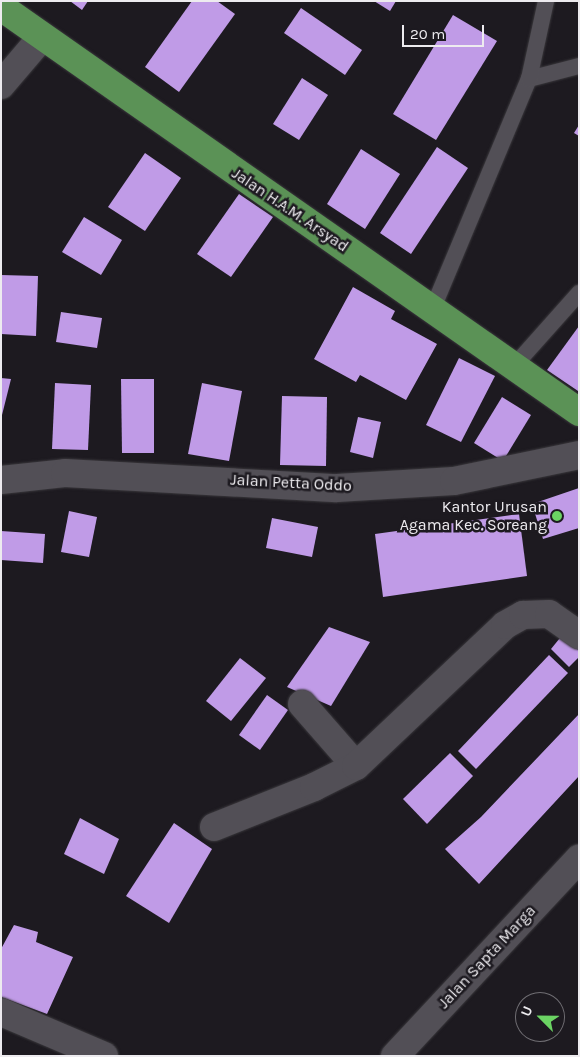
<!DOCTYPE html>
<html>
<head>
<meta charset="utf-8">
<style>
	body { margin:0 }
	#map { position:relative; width:580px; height:1057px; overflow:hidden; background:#1d1a20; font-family:Karla,sans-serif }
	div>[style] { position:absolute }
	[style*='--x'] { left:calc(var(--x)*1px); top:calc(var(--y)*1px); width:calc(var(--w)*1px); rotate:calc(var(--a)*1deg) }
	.building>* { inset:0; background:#c09be7 }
	.roads { filter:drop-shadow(0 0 1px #3a383c) drop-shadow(0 0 1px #3a383c) }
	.service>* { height:16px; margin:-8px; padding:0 8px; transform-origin:8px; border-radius:8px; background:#524f56 }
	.minor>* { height:28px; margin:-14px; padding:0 14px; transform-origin:14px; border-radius:14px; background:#524f56 }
	.trunk>* { height:28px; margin:-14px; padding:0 14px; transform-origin:14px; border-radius:14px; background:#5b9256 }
	.dots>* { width:14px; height:14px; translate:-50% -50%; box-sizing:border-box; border:2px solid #1d1a20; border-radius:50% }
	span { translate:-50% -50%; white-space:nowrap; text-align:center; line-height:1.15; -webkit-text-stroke:5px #1d1a20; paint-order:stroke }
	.street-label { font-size:16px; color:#edebef }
	.poi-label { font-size:16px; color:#edebef }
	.right { translate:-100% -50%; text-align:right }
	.frame { position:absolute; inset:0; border:2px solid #edebef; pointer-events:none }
	.north { position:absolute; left:515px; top:992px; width:50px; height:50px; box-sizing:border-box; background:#1d1a20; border:1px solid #706e73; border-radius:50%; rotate:293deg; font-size:14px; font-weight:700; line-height:20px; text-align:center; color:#edebef }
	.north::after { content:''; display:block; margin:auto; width:18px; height:22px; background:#6bd363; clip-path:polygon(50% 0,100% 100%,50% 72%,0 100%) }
	.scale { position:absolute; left:402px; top:25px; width:82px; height:22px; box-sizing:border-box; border:2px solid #edebef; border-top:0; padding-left:6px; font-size:15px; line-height:18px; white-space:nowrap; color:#edebef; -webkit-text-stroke:4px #1d1a20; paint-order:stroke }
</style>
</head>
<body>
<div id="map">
	<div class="building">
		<div style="clip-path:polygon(70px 1px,88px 1px,82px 10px)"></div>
		<div style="clip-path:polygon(192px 1px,217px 1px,235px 14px,179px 92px,145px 67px)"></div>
		<div style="clip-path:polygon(374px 1px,396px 1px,390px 11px)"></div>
		<div style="clip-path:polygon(301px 8px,362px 50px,345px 75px,284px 33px)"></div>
		<div style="clip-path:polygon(453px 15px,497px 41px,436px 140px,393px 114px)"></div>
		<div style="clip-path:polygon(302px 78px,328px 95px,299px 140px,273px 124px)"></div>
		<div style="clip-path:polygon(579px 125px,579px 136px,574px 133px)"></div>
		<div style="clip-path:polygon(437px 147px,468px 168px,411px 254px,380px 233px)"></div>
		<div style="clip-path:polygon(361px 149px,400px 174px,365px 229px,327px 204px)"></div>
		<div style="clip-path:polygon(145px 153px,181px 178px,145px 231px,108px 207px)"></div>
		<div style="clip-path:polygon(239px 194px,273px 217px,231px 277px,197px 254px)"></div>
		<div style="clip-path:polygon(84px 217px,122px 240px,101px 275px,62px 252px)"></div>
		<div style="clip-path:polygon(1px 275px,38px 276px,36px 336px,1px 334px)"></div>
		<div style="clip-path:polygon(353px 287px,395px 311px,391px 319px,437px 344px,406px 400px,360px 375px,356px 382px,314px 359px)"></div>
		<div style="clip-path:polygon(61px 312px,102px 318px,97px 348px,56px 342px)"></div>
		<div style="clip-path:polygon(579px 326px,579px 390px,578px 391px,547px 370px)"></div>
		<div style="clip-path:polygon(459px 358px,495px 376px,461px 442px,426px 425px)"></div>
		<div style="clip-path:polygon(1px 378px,11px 379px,2px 415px,1px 415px)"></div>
		<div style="clip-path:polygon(121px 379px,154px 379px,154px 453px,122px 453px)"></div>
		<div style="clip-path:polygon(55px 383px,91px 385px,88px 450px,52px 449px)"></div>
		<div style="clip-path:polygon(202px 383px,242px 391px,229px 461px,188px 454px)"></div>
		<div style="clip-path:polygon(282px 396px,327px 397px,326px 466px,280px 465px)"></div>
		<div style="clip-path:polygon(502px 397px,531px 415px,503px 461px,474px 443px)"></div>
		<div style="clip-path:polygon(358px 417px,381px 422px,373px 458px,350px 452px)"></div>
		<div style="clip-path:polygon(579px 488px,579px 528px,543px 539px,532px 504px)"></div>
		<div style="clip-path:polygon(69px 511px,97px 517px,89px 557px,61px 552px)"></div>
		<div style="clip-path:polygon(519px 514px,527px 576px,383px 597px,375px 534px)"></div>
		<div style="clip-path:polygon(272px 518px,318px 527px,312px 557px,266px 548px)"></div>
		<div style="clip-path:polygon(1px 531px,45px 534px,43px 563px,1px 560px)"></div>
		<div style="clip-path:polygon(329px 627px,370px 642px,331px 706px,287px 687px)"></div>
		<div style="clip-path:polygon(564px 633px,579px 651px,579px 657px,569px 667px,551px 649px)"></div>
		<div style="clip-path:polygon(549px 655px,568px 673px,476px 769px,458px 751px)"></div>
		<div style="clip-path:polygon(240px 658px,266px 678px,231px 721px,206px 701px)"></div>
		<div style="clip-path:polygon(267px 695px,288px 710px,260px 750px,239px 735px)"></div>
		<div style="clip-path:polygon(579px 714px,579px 776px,479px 884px,445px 849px,481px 817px)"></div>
		<div style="clip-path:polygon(450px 753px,473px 776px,427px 824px,403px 799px)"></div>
		<div style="clip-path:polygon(80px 818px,119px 839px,104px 874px,64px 854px)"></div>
		<div style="clip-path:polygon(174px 823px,212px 849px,169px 923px,126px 896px)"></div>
		<div style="clip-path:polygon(14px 925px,38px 932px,36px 942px,73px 957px,47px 1014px,1px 997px,1px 949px)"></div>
	</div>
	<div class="roads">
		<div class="service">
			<div style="--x:529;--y:79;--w:52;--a:-14.6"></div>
			<div style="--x:433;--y:308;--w:248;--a:-67.3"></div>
			<div style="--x:529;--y:79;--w:80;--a:-77.7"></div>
			<div style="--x:514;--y:366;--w:98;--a:-48.3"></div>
		</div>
		<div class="minor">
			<div style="--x:1;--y:85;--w:63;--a:-49.5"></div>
			<div style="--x:1;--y:480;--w:64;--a:-6.2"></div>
			<div style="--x:65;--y:473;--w:272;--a:3.2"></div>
			<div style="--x:337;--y:488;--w:117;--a:-3.4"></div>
			<div style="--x:454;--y:481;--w:128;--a:-11.7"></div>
			<div style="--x:302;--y:704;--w:82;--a:48.9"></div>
			<div style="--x:214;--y:827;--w:108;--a:-21.8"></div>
			<div style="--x:314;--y:787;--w:47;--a:-26.6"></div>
			<div style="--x:356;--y:766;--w:205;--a:-43.4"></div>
			<div style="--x:505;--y:625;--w:21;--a:-29"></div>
			<div style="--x:523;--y:615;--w:26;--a:-2"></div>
			<div style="--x:549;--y:614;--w:37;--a:35"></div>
			<div style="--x:1;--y:1012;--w:112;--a:23.1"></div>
			<div style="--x:395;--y:1056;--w:270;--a:-47"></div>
		</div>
		<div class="trunk">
			<div style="--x:1;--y:7;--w:706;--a:35.02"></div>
		</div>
	</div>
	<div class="dots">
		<div style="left:557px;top:516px;background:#6bd363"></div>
	</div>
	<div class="street-label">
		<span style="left:290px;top:210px;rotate:34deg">Jalan H.A.M. Arsyad</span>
		<span style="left:291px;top:483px;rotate:3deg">Jalan Petta Oddo</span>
		<span style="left:487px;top:957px;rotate:-47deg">Jalan Sapta Marga</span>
	</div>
	<div class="poi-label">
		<span class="right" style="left:547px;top:516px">Kantor Urusan<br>Agama Kec. Soreang</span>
	</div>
	<div class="frame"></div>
	<div class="north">U</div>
	<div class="scale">20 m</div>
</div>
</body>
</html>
